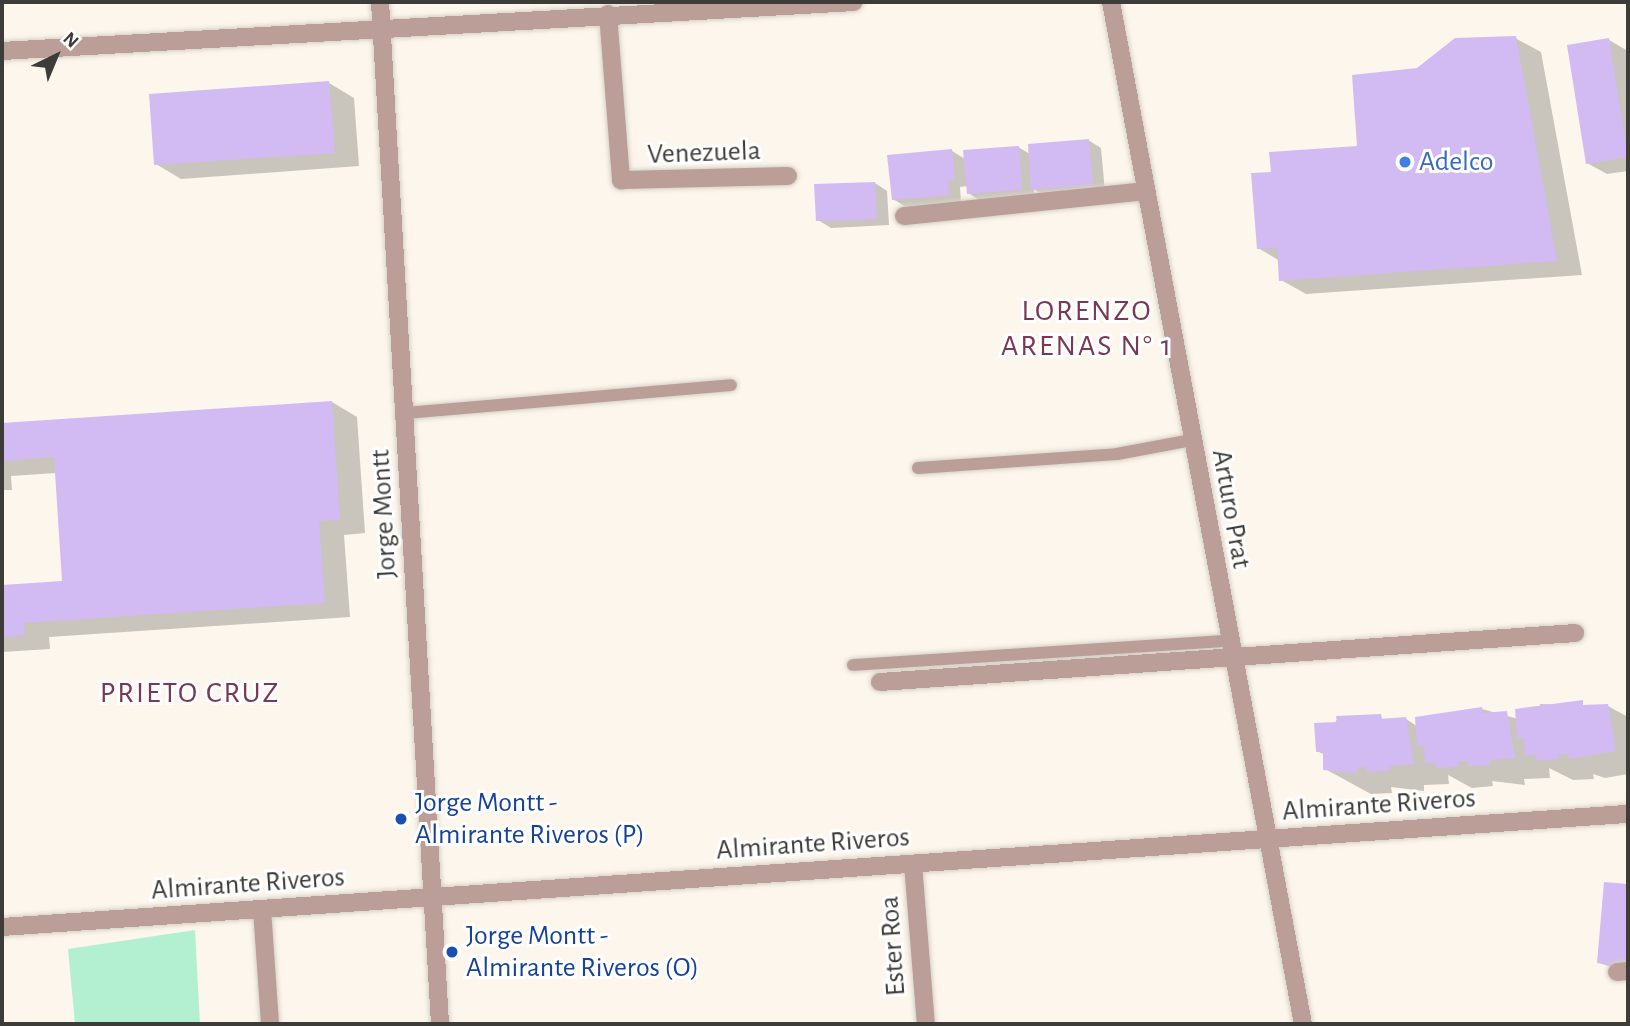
<!DOCTYPE html>
<html>
<head>
<meta charset="utf-8">
<style>
	body { margin:0 }
	#map { position:relative; width:1630px; height:1026px; overflow:hidden; background:#fcf6ec; font-family:"Alegreya Sans",sans-serif }
	div>[style] { position:absolute }
	[style*='--x'] { left:calc(var(--x)*1px); top:calc(var(--y)*1px); width:calc(var(--w)*1px); rotate:calc(var(--a)*1deg) }
	.green>* { inset:0; background:#b3f0d1 }
	.shadow>* { inset:0; background:#0003 }
	.building>* { inset:0; background:#d2bbf2 }
	.roads { filter:drop-shadow(0 0 2px #d6d1c8) drop-shadow(0 0 2px #d6d1c8) }
	.service>* { height:12px; margin:-6px; padding:0 6px; transform-origin:6px; border-radius:6px; background:#bb9e98 }
	.minor>* { height:18px; margin:-9px; padding:0 9px; transform-origin:9px; border-radius:9px; background:#bb9e98 }
	.tertiary>* { height:18px; margin:-9px; padding:0 9px; transform-origin:9px; border-radius:9px; background:#bb9e98 }
	.dots>* { width:19px; height:19px; translate:-50% -50%; box-sizing:border-box; border:4px solid #fff; border-radius:50% }
	span { translate:-50% -50%; white-space:nowrap; text-align:center; line-height:1.15; -webkit-text-stroke:6px #fff; paint-order:stroke }
	.street-label { font-size:28px; color:#3e3c38 }
	.shop-label { font-size:28px; color:#366cbe }
	.left { translate:0 -50%; text-align:left }
	.transit-label { font-size:28px; color:#164399 }
	.neighbourhood-label { font-size:30px; color:#7b3855; letter-spacing:2px }
	.frame { position:absolute; inset:0; border:4px solid #3e3c38; pointer-events:none }
	.north { position:absolute; left:21px; top:21px; width:70px; height:70px; -webkit-text-stroke:5px #fff; paint-order:stroke; rotate:43deg; font-size:19px; font-weight:700; line-height:28px; text-align:center; color:#3e3c38 }
	.north::after { content:''; display:block; margin:auto; width:24px; height:32px; background:#3e3c38; clip-path:polygon(50% 0,100% 100%,50% 72%,0 100%) }
</style>
</head>
<body>
<div id="map">
	<div class="green">
		<div style="clip-path:polygon(195px 930px,200px 1024px,75px 1024px,68px 949px)"></div>
	</div>
	<div class="shadow">
		<div style="clip-path:polygon(1515px 38px,1541px 52px,1582px 275px,1306px 294px,1281px 280px,1280px 261px,1258px 248px,1273px 174px,1359px 148px,1418px 70px)"></div>
		<div style="clip-path:polygon(1609px 40px,1628px 51px,1628px 171px,1607px 174px,1587px 163px)"></div>
		<div style="clip-path:polygon(329px 83px,354px 98px,359px 166px,181px 179px,156px 164px)"></div>
		<div style="clip-path:polygon(1088px 140px,1101px 148px,1105px 192px,1046px 197px,1034px 189px,1034px 197px,981px 201px,968px 193px,968px 186px,960px 187px,961px 202px,906px 207px,893px 199px,952px 151px,965px 159px,1018px 147px,1030px 154px)"></div>
		<div style="clip-path:polygon(875px 183px,887px 191px,889px 225px,831px 228px,818px 220px)"></div>
		<div style="clip-path:polygon(332px 402px,357px 417px,365px 533px,344px 535px,350px 617px,49px 637px,50px 649px,2px 652px,2px 587px,64px 583px,56px 473px,11px 476px,12px 490px,2px 490px,2px 425px)"></div>
		<div style="clip-path:polygon(1540px 704px,1608px 706px,1628px 717px,1628px 774px,1605px 778px,1593px 774px,1594px 779px,1573px 780px,1549px 768px,1550px 778px,1524px 779px,1525px 785px,1492px 781px,1493px 786px,1472px 788px,1448px 775px,1449px 784px,1424px 785px,1424px 791px,1391px 787px,1392px 793px,1371px 794px,1325px 769px,1325px 755px,1317px 751px,1338px 718px,1406px 719px,1417px 726px,1482px 709px,1518px 719px,1541px 710px)"></div>
		<div style="clip-path:polygon(1605px 884px,1628px 886px,1628px 972px,1599px 963px)"></div>
	</div>
	<div class="building">
		<div style="clip-path:polygon(1516px 36px,1557px 261px,1279px 281px,1277px 248px,1257px 249px,1251px 173px,1271px 172px,1269px 152px,1357px 146px,1352px 75px,1417px 68px,1455px 38px)"></div>
		<div style="clip-path:polygon(1609px 38px,1628px 157px,1586px 164px,1567px 45px)"></div>
		<div style="clip-path:polygon(329px 81px,335px 153px,154px 165px,149px 94px)"></div>
		<div style="clip-path:polygon(1089px 139px,1093px 185px,1031px 190px,1028px 144px)"></div>
		<div style="clip-path:polygon(1019px 146px,1022px 190px,967px 194px,963px 150px)"></div>
		<div style="clip-path:polygon(952px 149px,955px 180px,948px 181px,949px 195px,892px 200px,887px 155px)"></div>
		<div style="clip-path:polygon(875px 182px,877px 219px,816px 221px,814px 184px)"></div>
		<div style="clip-path:polygon(332px 401px,340px 520px,319px 521px,325px 603px,24px 623px,25px 635px,2px 637px,2px 585px,62px 581px,54px 457px,2px 461px,2px 423px)"></div>
		<div style="clip-path:polygon(1583px 700px,1583px 705px,1608px 704px,1616px 751px,1568px 759px,1568px 754px,1559px 754px,1559px 759px,1537px 761px,1536px 755px,1525px 756px,1524px 738px,1517px 739px,1515px 709px)"></div>
		<div style="clip-path:polygon(1482px 707px,1483px 713px,1507px 711px,1515px 758px,1490px 760px,1490px 765px,1468px 766px,1468px 761px,1458px 762px,1458px 767px,1436px 768px,1435px 763px,1425px 763px,1424px 746px,1417px 746px,1415px 717px)"></div>
		<div style="clip-path:polygon(1381px 714px,1382px 719px,1406px 717px,1414px 764px,1389px 766px,1389px 771px,1367px 772px,1366px 767px,1357px 768px,1357px 773px,1323px 770px,1323px 752px,1316px 752px,1314px 723px,1337px 722px,1336px 716px)"></div>
		<div style="clip-path:polygon(1604px 882px,1628px 884px,1628px 966px,1597px 963px)"></div>
	</div>
	<div class="roads">
		<div class="service">
			<div style="--x:406;--y:413;--w:326;--a:-4.9"></div>
			<div style="--x:918;--y:468;--w:199;--a:-4"></div>
			<div style="--x:1117;--y:454;--w:76;--a:-10.6"></div>
			<div style="--x:853;--y:665;--w:377;--a:-3.7"></div>
		</div>
		<div class="minor">
			<div style="--x:380;--y:2;--w:1024;--a:86.64"></div>
			<div style="--x:1111;--y:2;--w:1040;--a:79.36"></div>
			<div style="--x:608;--y:14;--w:167;--a:85.5"></div>
			<div style="--x:621;--y:180;--w:167;--a:-1.4"></div>
			<div style="--x:904;--y:216;--w:242;--a:-5.9"></div>
			<div style="--x:880;--y:682;--w:697;--a:-4.03"></div>
			<div style="--x:913;--y:864;--w:161;--a:85.4"></div>
			<div style="--x:262;--y:909;--w:115;--a:86"></div>
			<div style="--x:2;--y:927;--w:1630;--a:-3.98"></div>
			<div style="--x:1617;--y:972;--w:11;--a:-5"></div>
		</div>
		<div class="tertiary">
			<div style="--x:2;--y:51;--w:853;--a:-3.29"></div>
		</div>
	</div>
	<div class="dots">
		<div style="left:1405px;top:162px;background:#3f7fe0"></div>
		<div style="left:401px;top:819px;background:#1a4fb4"></div>
		<div style="left:452px;top:952px;background:#1a4fb4"></div>
	</div>
	<div class="street-label">
		<span style="left:704px;top:153px;rotate:-2deg">Venezuela</span>
		<span style="left:1231px;top:509px;rotate:80deg">Arturo Prat</span>
		<span style="left:384px;top:514px;rotate:-93deg">Jorge Montt</span>
		<span style="left:1379px;top:805px;rotate:-4deg">Almirante Riveros</span>
		<span style="left:813px;top:844px;rotate:-4deg">Almirante Riveros</span>
		<span style="left:248px;top:884px;rotate:-4deg">Almirante Riveros</span>
		<span style="left:893px;top:946px;rotate:-94deg">Ester Roa</span>
	</div>
	<div class="shop-label">
		<span class="left" style="left:1419px;top:162px">Adelco</span>
	</div>
	<div class="transit-label">
		<span class="left" style="left:415px;top:819px">Jorge Montt -<br>Almirante Riveros (P)</span>
		<span class="left" style="left:466px;top:952px">Jorge Montt -<br>Almirante Riveros (O)</span>
	</div>
	<div class="neighbourhood-label">
		<span style="left:1087px;top:328px">LORENZO<br>ARENAS N° 1</span>
		<span style="left:190px;top:693px">PRIETO CRUZ</span>
	</div>
	<div class="frame"></div>
	<div class="north">N</div>
</div>
</body>
</html>
